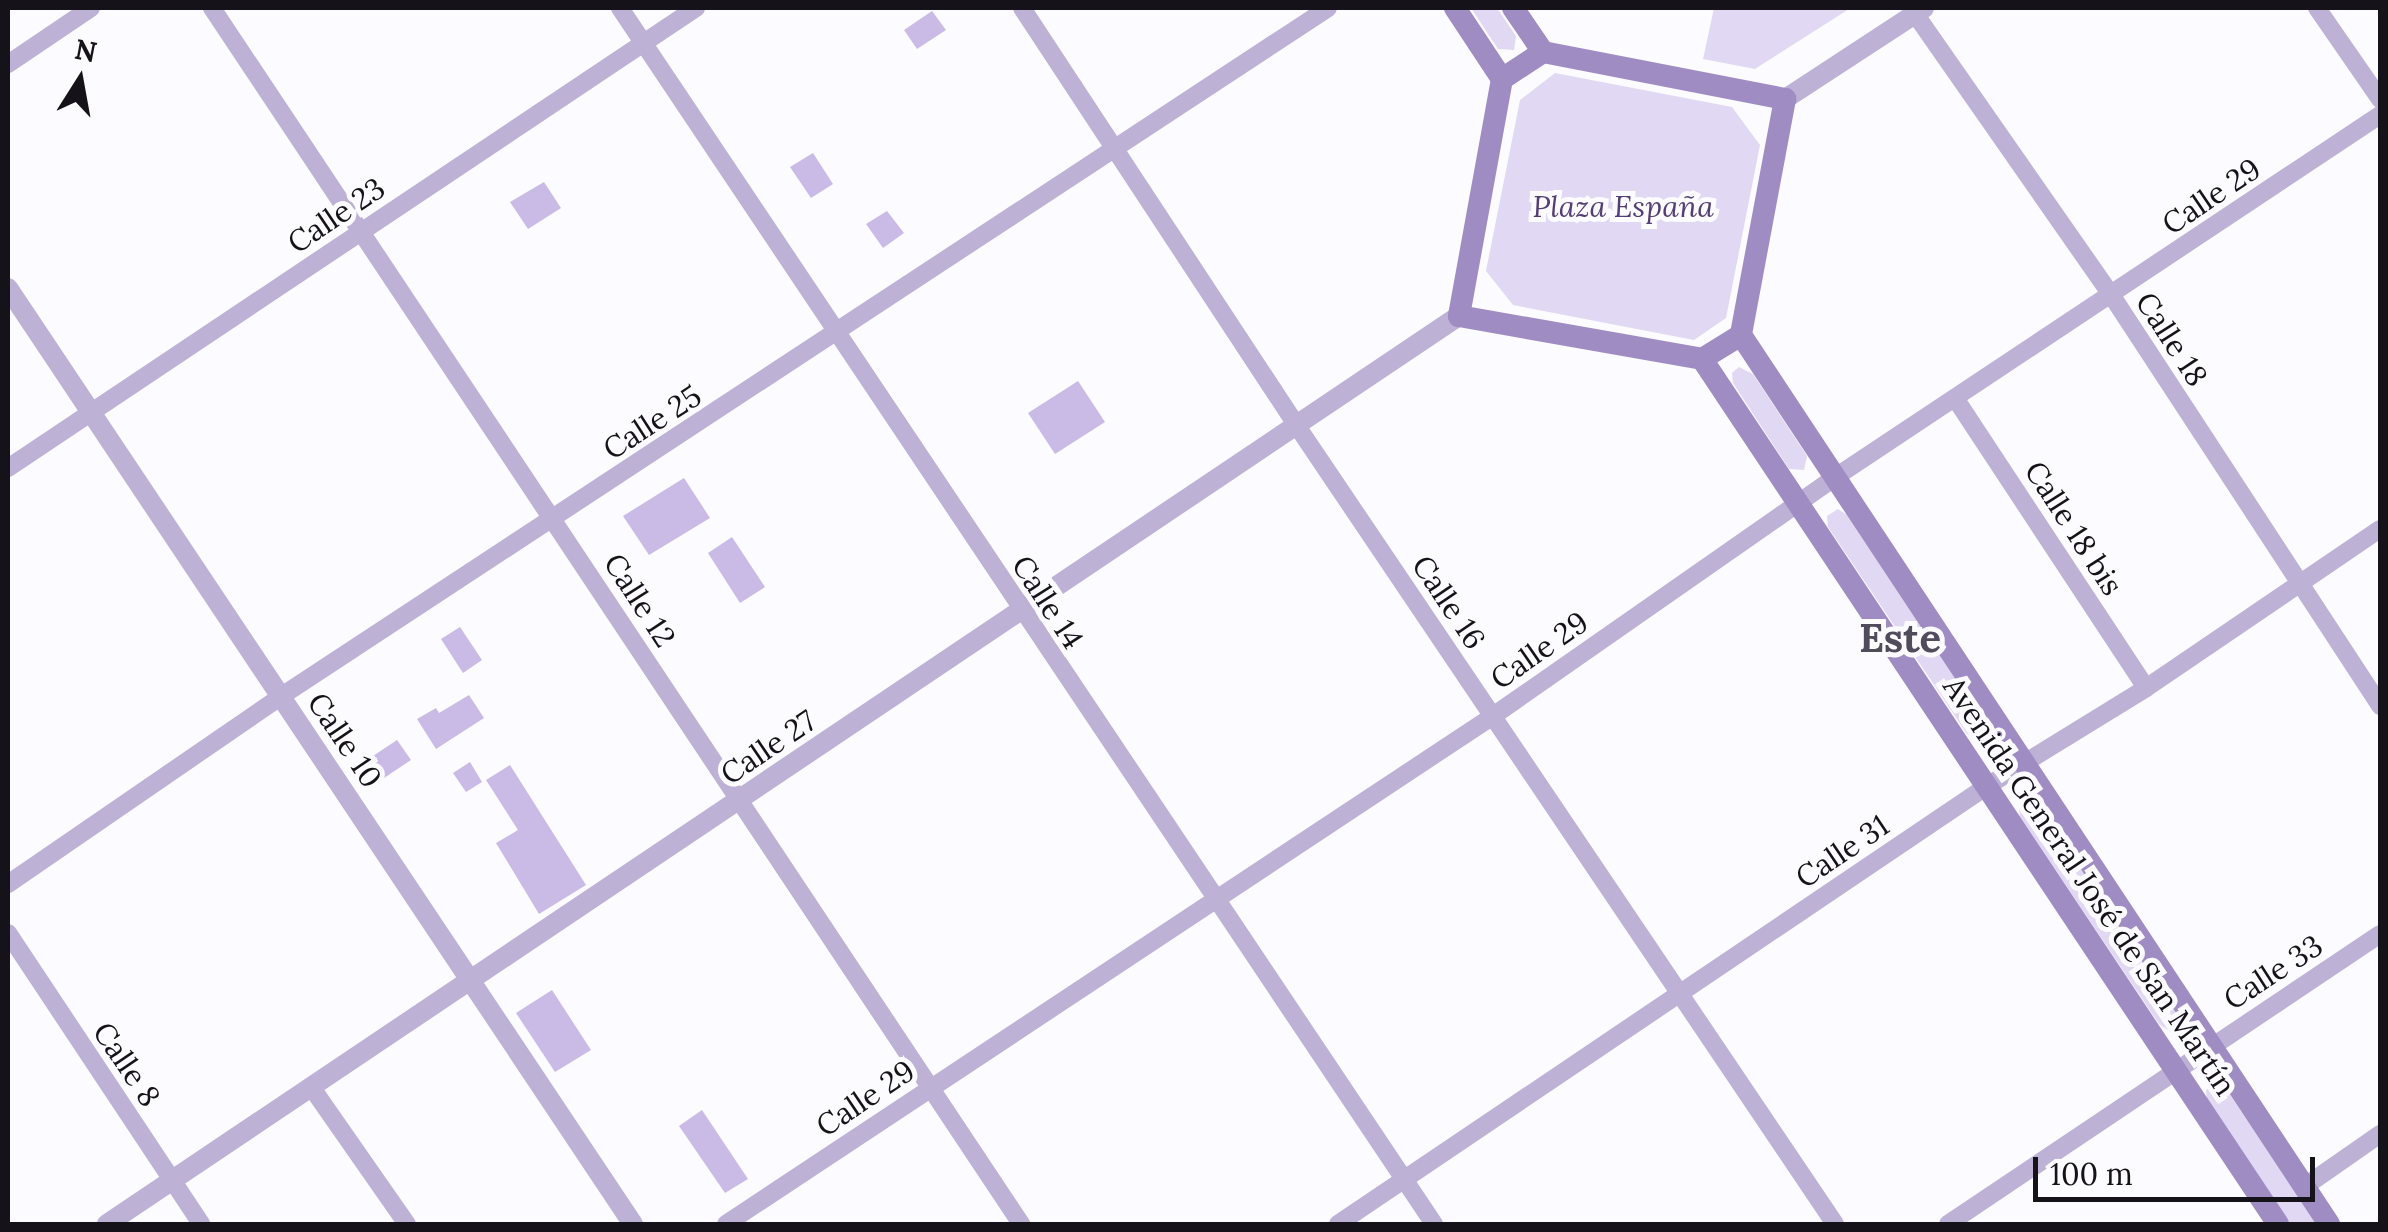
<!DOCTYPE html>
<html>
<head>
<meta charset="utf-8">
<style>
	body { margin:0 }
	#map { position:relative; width:2388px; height:1232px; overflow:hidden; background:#fcfbff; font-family:Lora,serif }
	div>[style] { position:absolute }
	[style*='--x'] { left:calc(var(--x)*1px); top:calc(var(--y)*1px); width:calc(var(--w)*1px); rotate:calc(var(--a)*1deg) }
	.green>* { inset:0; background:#e1d8f3 }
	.building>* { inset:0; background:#cabbe6 }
	.minor>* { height:18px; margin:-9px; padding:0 9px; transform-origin:9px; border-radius:9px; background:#bdb1d6 }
	.tertiary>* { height:20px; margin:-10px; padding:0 10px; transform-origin:10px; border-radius:10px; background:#bdb1d6 }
	.secondary>* { height:22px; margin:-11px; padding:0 11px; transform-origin:11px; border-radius:11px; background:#9f8cc3 }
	span { translate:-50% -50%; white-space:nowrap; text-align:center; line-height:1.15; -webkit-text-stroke:10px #fcfbff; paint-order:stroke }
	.street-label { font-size:30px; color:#151219 }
	.park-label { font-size:30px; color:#543f75; font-style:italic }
	.district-label { font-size:40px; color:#514c5b; font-weight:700 }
	.frame { position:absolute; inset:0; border:10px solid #151219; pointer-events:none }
	.north { position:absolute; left:30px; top:30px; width:100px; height:100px; -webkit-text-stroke:8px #fcfbff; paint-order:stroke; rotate:11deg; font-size:28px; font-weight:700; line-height:40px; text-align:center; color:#151219 }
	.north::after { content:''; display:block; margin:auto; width:35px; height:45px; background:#151219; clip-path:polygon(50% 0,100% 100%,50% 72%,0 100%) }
	.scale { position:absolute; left:2033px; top:1157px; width:282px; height:45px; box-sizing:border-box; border:5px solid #151219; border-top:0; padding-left:12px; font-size:30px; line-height:35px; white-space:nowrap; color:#151219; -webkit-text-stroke:8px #fcfbff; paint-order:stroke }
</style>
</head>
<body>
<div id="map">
	<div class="green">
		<div style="clip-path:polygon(1471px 8px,1497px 8px,1516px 36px,1514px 50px,1498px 49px)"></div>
		<div style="clip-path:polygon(1714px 8px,1848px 8px,1849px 9px,1755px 69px,1703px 59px)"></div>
		<div style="clip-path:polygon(1555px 73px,1732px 107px,1760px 145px,1726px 318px,1694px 340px,1513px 305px,1486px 271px,1520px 100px)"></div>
		<div style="clip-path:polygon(1739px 367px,1753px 374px,1807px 456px,1804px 470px,1789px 469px,1733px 383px,1732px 373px)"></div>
		<div style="clip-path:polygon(1838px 509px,1847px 515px,1988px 727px,1986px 737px,1976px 740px,1967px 734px,1828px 527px,1827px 516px)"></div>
		<div style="clip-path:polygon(2026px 800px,2039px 805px,2180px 1017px,2178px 1027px,2168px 1030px,2159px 1024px,2020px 817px,2019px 806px)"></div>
		<div style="clip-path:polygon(2218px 1083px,2226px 1089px,2317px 1224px,2290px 1224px,2207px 1101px,2206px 1090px)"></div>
	</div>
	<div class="building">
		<div style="clip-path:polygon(932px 11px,946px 30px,917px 49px,904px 30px)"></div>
		<div style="clip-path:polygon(813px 153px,833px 184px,811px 198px,790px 167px)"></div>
		<div style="clip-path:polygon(544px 182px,561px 208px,528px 229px,510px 202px)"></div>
		<div style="clip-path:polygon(887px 211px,904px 233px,883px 248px,866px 224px)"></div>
		<div style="clip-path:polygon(1078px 381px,1105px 422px,1055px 454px,1028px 413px)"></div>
		<div style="clip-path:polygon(684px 478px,710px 518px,649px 555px,623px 516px)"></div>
		<div style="clip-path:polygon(732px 537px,765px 587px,740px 603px,708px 553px)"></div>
		<div style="clip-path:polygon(460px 627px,482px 660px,463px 673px,441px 639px)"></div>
		<div style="clip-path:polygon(469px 695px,484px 718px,436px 749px,417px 719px,436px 708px,439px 713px)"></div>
		<div style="clip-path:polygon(397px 740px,411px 760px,369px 788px,355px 768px)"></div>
		<div style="clip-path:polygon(470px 762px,482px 782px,466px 792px,453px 773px)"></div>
		<div style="clip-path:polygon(510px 765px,586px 885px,539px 914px,496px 843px,518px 830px,486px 780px)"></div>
		<div style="clip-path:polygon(552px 990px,591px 1050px,555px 1072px,516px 1013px)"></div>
		<div style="clip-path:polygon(702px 1110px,748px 1179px,725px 1193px,679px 1126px)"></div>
	</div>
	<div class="minor">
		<div style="--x:212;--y:8;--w:1461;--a:56.36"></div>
		<div style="--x:620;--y:8;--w:1463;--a:56.2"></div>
		<div style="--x:1022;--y:8;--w:500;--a:56.66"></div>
		<div style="--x:1297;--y:426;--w:962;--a:56.01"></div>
		<div style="--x:1911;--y:8;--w:351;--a:55.1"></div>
		<div style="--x:2112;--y:296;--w:490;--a:56.8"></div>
		<div style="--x:2317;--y:8;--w:111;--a:55.3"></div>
		<div style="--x:8;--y:64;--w:100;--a:-34"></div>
		<div style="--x:1955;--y:398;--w:347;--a:56.6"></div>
		<div style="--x:8;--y:468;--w:828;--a:-33.77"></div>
		<div style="--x:8;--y:884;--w:330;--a:-34.5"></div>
		<div style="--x:280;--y:697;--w:1254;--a:-33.32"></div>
		<div style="--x:8;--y:933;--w:349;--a:56.4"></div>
		<div style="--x:312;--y:1088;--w:166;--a:55.1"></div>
		<div style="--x:2304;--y:1187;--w:93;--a:-34.9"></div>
		<div style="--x:726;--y:1224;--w:920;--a:-33.52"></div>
		<div style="--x:1493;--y:716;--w:416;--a:-34.9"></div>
		<div style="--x:1834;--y:478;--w:656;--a:-33.62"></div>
		<div style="--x:1338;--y:1224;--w:783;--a:-34.01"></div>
		<div style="--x:1987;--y:786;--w:187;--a:-31.6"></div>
		<div style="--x:2146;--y:688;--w:283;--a:-34.2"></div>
		<div style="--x:1948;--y:1224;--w:520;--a:-33.87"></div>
	</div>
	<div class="tertiary">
		<div style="--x:1785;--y:99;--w:166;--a:-33.2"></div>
		<div style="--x:8;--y:288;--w:1125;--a:56.27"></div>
		<div style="--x:107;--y:1224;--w:1629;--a:-33.89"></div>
	</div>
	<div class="secondary">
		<div style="--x:1455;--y:8;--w:85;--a:56.5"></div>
		<div style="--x:1502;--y:79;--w:241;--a:100.3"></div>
		<div style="--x:1459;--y:316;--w:247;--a:10"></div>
		<div style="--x:1702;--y:359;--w:1039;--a:56.34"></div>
		<div style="--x:1513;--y:8;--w:53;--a:55.7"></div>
		<div style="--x:1543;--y:52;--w:247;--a:11"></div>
		<div style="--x:1785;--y:99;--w:240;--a:100.6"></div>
		<div style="--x:1741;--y:335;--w:1066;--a:56.52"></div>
		<div style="--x:1502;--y:79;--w:49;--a:-33.4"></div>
		<div style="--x:1702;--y:359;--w:46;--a:-31.6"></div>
	</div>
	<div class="street-label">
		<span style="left:2211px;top:196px;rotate:-34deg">Calle 29</span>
		<span style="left:336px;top:215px;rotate:-34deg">Calle 23</span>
		<span style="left:2172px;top:339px;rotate:57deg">Calle 18</span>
		<span style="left:652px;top:422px;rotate:-33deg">Calle 25</span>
		<span style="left:2074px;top:528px;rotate:57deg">Calle 18 bis</span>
		<span style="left:640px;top:600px;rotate:57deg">Calle 12</span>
		<span style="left:1048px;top:602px;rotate:57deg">Calle 14</span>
		<span style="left:1449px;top:602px;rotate:56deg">Calle 16</span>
		<span style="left:1539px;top:650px;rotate:-35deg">Calle 29</span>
		<span style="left:345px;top:740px;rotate:56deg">Calle 10</span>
		<span style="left:768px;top:747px;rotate:-34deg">Calle 27</span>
		<span style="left:1842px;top:851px;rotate:-34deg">Calle 31</span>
		<span style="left:2090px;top:886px;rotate:56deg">Avenida General José de San Martín</span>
		<span style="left:2273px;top:972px;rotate:-33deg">Calle 33</span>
		<span style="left:127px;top:1064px;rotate:56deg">Calle 8</span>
		<span style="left:865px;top:1098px;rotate:-34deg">Calle 29</span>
	</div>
	<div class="park-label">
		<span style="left:1623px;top:206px">Plaza España</span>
	</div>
	<div class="district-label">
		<span style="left:1900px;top:638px">Este</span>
	</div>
	<div class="frame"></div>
	<div class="north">N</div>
	<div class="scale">100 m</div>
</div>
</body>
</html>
